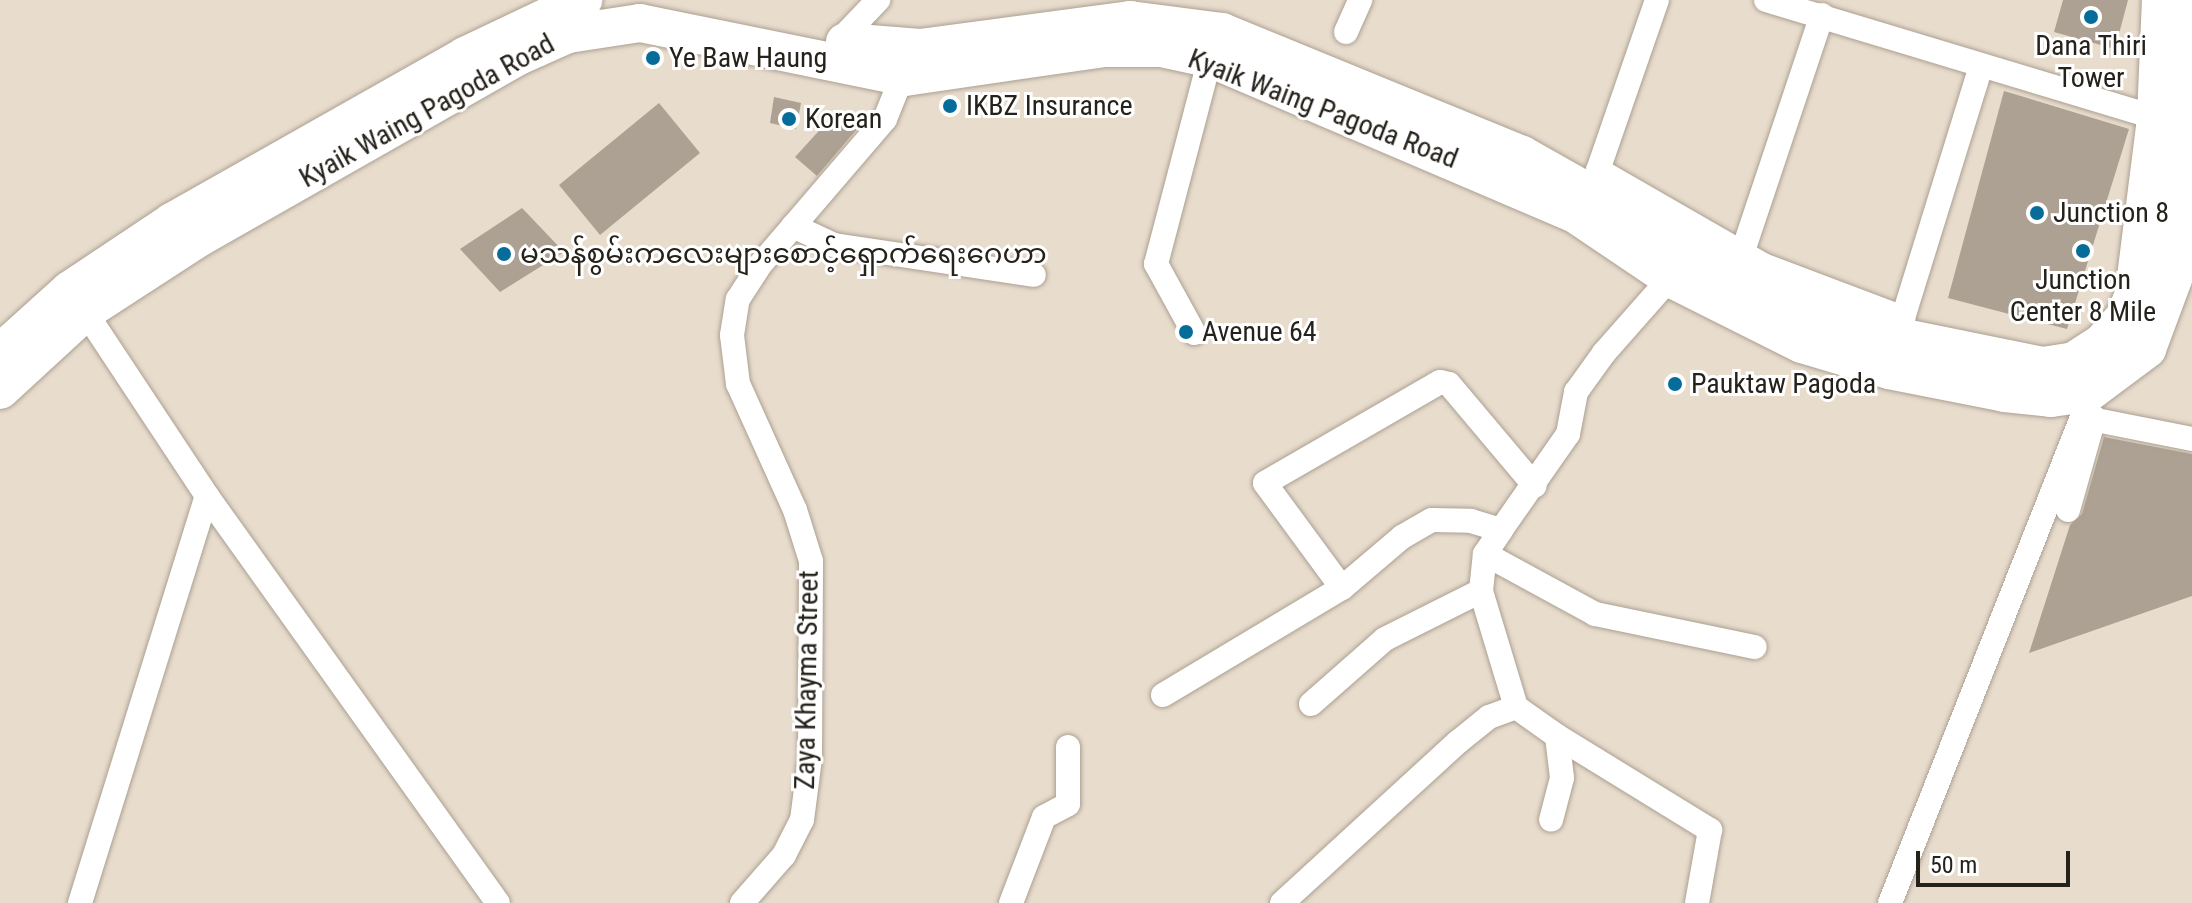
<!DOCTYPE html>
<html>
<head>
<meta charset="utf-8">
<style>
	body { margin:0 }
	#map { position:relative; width:2192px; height:903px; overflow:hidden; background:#e8dccd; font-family:"Roboto Condensed","Noto Sans Myanmar",sans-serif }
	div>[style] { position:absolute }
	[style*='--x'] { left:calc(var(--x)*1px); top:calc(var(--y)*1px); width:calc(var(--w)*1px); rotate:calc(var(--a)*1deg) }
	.building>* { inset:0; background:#aca192 }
	.roads { filter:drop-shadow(0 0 2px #aba091) drop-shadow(0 0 2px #aba091) }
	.street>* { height:24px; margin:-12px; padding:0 12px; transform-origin:12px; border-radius:12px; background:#fff }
	.primary>* { height:38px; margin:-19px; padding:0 19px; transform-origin:19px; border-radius:19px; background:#fff }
	.dots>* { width:22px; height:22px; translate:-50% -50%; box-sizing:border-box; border:4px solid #fff; border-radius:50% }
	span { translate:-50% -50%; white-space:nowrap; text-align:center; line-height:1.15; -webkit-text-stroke:6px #fff; paint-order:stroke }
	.poi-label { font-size:28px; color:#25211b }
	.left { translate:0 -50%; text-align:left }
	.street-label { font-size:28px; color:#25211b }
	.scale { position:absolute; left:1916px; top:851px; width:154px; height:36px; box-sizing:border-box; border:4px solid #25211b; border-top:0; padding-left:10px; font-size:24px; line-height:28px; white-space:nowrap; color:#25211b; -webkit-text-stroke:6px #fff; paint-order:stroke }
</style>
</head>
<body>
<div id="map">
	<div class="building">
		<div style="clip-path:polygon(2063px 0,2128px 0,2115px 49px,2054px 32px)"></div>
		<div style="clip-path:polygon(2004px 91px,2129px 129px,2067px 329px,1948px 298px)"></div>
		<div style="clip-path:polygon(774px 97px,801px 103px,796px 129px,770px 123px)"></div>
		<div style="clip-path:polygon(659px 103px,700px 153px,600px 235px,559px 185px)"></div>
		<div style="clip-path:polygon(837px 111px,857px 129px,817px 176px,795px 157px)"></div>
		<div style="clip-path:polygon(522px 208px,564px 252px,500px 292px,460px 249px)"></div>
		<div style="clip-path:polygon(2104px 437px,2192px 454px,2192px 596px,2029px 653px,2070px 525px,2082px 514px)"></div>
	</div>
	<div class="roads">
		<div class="street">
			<div style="--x:1657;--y:0;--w:180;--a:109.1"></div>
			<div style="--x:1598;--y:170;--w:190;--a:29.9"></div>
			<div style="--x:1763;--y:265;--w:150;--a:20.7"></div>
			<div style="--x:1903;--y:318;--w:264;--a:-72.8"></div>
			<div style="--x:1766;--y:0;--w:407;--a:16.8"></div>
			<div style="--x:1346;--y:32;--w:35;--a:-66"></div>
			<div style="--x:839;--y:41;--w:57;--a:-46.4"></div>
			<div style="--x:793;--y:226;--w:45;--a:24.9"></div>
			<div style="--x:834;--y:245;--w:202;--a:8.5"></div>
			<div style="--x:1742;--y:254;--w:252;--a:-71.5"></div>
			<div style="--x:78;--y:301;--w:234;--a:56.5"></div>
			<div style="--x:207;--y:496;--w:500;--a:54.44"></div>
			<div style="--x:1194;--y:333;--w:79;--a:-118.8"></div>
			<div style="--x:1156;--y:264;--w:225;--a:-75.3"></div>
			<div style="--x:2096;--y:420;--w:98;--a:11.2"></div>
			<div style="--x:2068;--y:510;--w:96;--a:-74.2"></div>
			<div style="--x:1485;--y:554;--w:125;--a:28.6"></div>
			<div style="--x:1595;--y:614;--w:163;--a:11.7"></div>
			<div style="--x:1342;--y:588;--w:130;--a:-126.3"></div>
			<div style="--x:1265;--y:483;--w:202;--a:-30"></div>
			<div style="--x:1440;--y:382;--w:9;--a:13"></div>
			<div style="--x:1449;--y:384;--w:133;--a:49.9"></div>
			<div style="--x:1163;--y:695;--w:209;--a:-30.9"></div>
			<div style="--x:1342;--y:588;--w:79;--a:-40.4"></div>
			<div style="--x:1402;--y:537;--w:34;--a:-30"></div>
			<div style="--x:1432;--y:520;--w:39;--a:1"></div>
			<div style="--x:1471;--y:521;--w:31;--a:17"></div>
			<div style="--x:1501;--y:530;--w:117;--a:-55.1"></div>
			<div style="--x:1568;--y:434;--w:43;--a:-79.2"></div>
			<div style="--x:1576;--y:392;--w:48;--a:-54.3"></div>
			<div style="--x:1604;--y:353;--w:112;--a:-48.6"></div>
			<div style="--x:1311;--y:704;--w:98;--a:-41.3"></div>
			<div style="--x:1385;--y:639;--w:107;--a:-26.6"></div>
			<div style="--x:1516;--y:707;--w:50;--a:35.3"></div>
			<div style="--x:1557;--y:736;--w:42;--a:83.2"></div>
			<div style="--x:1562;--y:778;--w:43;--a:104.7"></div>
			<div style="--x:1557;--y:736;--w:180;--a:31.6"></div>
			<div style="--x:1710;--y:830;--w:74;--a:100.1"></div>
			<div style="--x:80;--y:903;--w:426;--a:-72.7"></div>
			<div style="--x:742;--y:903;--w:64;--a:-48.8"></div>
			<div style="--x:784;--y:855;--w:39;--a:-63"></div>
			<div style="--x:802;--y:820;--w:63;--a:-82.6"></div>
			<div style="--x:810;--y:758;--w:197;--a:-89.7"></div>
			<div style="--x:811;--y:561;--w:53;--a:-107.4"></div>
			<div style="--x:795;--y:510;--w:138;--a:-114.3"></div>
			<div style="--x:738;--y:384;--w:49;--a:-97"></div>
			<div style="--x:732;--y:335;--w:36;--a:-81"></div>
			<div style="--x:738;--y:299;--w:40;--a:-57.1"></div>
			<div style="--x:760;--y:265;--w:192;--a:-49.4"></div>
			<div style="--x:885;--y:119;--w:56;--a:-68"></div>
			<div style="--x:1011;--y:903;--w:92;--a:-69"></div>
			<div style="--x:1044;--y:817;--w:27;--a:-28"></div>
			<div style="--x:1068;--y:804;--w:57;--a:-90"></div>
			<div style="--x:1282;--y:903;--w:239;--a:-42.5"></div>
			<div style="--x:1458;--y:742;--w:40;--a:-39"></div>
			<div style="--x:1489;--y:717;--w:29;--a:-20"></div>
			<div style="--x:1516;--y:707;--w:121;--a:-106.8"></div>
			<div style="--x:1481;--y:591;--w:37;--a:-84"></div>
			<div style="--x:1485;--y:554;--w:29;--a:-56"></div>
			<div style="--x:1890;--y:903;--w:533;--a:-68.44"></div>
		</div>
		<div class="primary">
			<div style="--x:845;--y:42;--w:75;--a:4.6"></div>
			<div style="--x:920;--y:48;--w:212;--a:-7.6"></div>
			<div style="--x:1130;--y:20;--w:93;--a:7.4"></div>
			<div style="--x:1222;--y:32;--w:324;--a:22.3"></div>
			<div style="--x:1522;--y:155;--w:287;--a:29.4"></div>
			<div style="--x:1772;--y:296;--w:90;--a:20.9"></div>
			<div style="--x:1856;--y:328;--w:191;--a:11.5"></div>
			<div style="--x:2043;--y:366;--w:31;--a:-9"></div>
			<div style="--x:2074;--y:361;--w:33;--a:-33"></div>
			<div style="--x:2102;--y:343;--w:35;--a:-49"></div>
			<div style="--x:2125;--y:317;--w:26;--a:-69"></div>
			<div style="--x:2134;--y:293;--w:176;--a:-82.8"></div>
			<div style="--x:2156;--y:118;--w:118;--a:-87.6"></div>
			<div style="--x:0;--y:353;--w:94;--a:-42"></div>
			<div style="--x:70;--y:290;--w:123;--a:-33.7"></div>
			<div style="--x:172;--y:222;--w:337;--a:-29.5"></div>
			<div style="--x:465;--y:56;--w:131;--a:-25.4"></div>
			<div style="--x:0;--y:390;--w:117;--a:-42.6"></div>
			<div style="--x:86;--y:311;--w:136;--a:-33"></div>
			<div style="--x:200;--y:237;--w:369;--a:-29.6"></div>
			<div style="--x:521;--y:55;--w:51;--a:-24.1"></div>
			<div style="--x:568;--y:34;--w:73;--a:-8.7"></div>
			<div style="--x:640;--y:23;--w:270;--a:11.5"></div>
			<div style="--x:905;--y:77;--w:200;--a:-8.3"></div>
			<div style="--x:1103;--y:48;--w:58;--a:0"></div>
			<div style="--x:1161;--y:48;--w:52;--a:12.2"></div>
			<div style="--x:1212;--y:59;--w:397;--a:23.1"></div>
			<div style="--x:1577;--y:215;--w:115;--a:34"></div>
			<div style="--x:1672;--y:279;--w:145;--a:26.6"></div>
			<div style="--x:1802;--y:344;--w:91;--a:16.6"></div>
			<div style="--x:1889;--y:370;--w:118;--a:11.2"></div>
			<div style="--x:2005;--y:393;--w:46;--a:6.2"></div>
			<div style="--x:2051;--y:398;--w:37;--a:-8"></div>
			<div style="--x:2088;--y:393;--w:74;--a:-36.7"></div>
			<div style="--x:2147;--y:349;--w:75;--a:-69.6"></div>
			<div style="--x:2173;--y:279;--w:149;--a:-84.6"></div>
			<div style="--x:2187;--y:131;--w:131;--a:-88.7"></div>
		</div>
	</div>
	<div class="dots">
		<div style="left:2091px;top:17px;background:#066d9a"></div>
		<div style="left:653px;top:58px;background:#066d9a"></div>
		<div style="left:950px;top:106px;background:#066d9a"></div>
		<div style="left:789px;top:119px;background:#066d9a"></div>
		<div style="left:2037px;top:213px;background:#066d9a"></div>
		<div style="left:2083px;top:251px;background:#066d9a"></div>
		<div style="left:504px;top:254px;background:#066d9a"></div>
		<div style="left:1186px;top:332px;background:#066d9a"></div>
		<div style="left:1675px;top:384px;background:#066d9a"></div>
	</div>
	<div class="poi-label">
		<span style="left:2091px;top:62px">Dana Thiri<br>Tower</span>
		<span class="left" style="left:669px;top:58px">Ye Baw Haung</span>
		<span class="left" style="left:966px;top:106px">IKBZ Insurance</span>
		<span class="left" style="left:805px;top:119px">Korean</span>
		<span class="left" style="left:2053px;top:213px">Junction 8</span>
		<span class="left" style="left:520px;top:254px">မသန်စွမ်းကလေးများစောင့်ရှောက်ရေးဂေဟာ</span>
		<span style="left:2083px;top:296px">Junction<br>Center 8 Mile</span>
		<span class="left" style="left:1202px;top:332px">Avenue 64</span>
		<span class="left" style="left:1691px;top:384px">Pauktaw Pagoda</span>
	</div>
	<div class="street-label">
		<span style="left:1323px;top:109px;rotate:21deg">Kyaik Waing Pagoda Road</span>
		<span style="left:427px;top:111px;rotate:-29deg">Kyaik Waing Pagoda Road</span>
		<span style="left:807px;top:680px;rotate:-89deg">Zaya Khayma Street</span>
	</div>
	<div class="scale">50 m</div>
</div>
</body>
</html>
